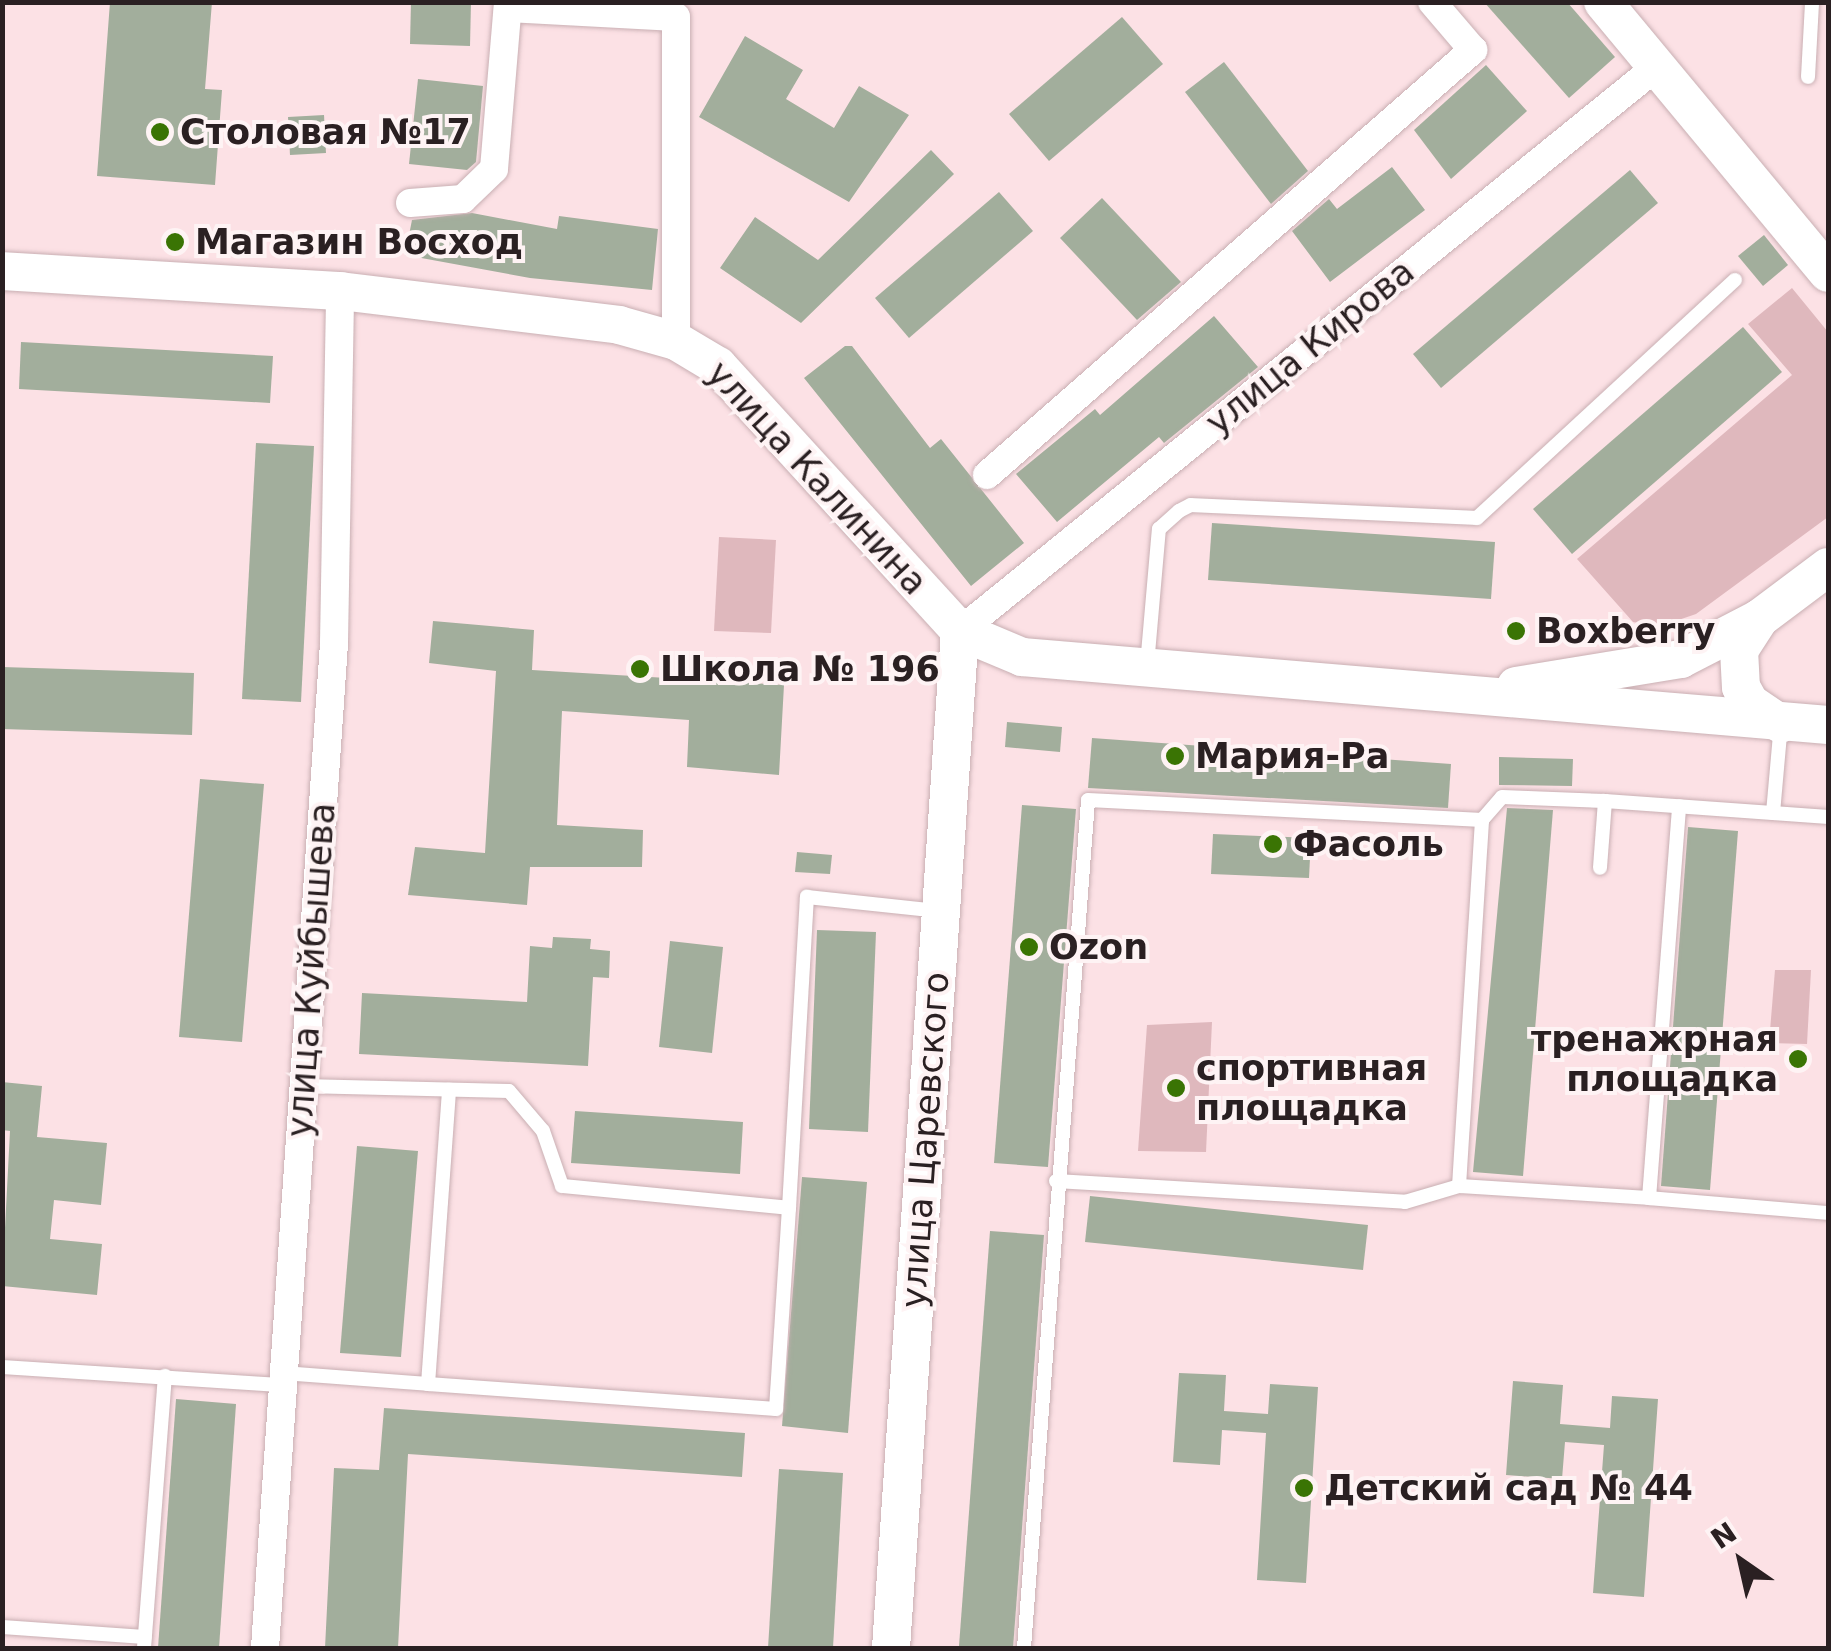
<!DOCTYPE html>
<html>
<head>
<meta charset="utf-8">
<style>
	body { margin:0 }
	#map { position:relative; width:1831px; height:1651px; overflow:hidden; background:#fce1e5; font-family:"DejaVu Sans",sans-serif }
	div>[style] { position:absolute }
	[style*='--x'] { left:calc(var(--x)*1px); top:calc(var(--y)*1px); width:calc(var(--w)*1px); rotate:calc(var(--a)*1deg) }
	.green>* { inset:0; background:#dfb8bd }
	.building>* { inset:0; background:#a2ae9c }
	.roads { filter:drop-shadow(0 0 2px #c9afb3) drop-shadow(0 0 2px #c9afb3) }
	.lane>* { height:14px; margin:-7px; padding:0 7px; transform-origin:7px; border-radius:7px; background:#fff }
	.street>* { height:28px; margin:-14px; padding:0 14px; transform-origin:14px; border-radius:14px; background:#fff }
	.secondary>* { height:38px; margin:-19px; padding:0 19px; transform-origin:19px; border-radius:19px; background:#fff }
	.dots>* { width:28px; height:28px; translate:-50% -50%; box-sizing:border-box; border:5px solid #fef3f4; border-radius:50% }
	span { translate:-50% -50%; white-space:nowrap; text-align:center; line-height:1.15; -webkit-text-stroke:8px #fef3f4; paint-order:stroke }
	.poi-label { font-size:35px; color:#2a2022; font-weight:700 }
	.left { translate:0 -50%; text-align:left }
	.right { translate:-100% -50%; text-align:right }
	.street-label { font-size:35px; color:#2a2022 }
	.frame { position:absolute; inset:0; border:5px solid #2a2022; pointer-events:none }
	.north { position:absolute; left:1691px; top:1511px; width:100px; height:100px; -webkit-text-stroke:8px #fef3f4; paint-order:stroke; rotate:326deg; font-size:28px; font-weight:700; line-height:40px; text-align:center; color:#2a2022 }
	.north::after { content:''; display:block; margin:auto; width:35px; height:45px; background:#2a2022; clip-path:polygon(50% 0,100% 100%,50% 72%,0 100%) }
</style>
</head>
<body>
<div id="map">
	<div class="green">
		<div style="clip-path:polygon(1792px 288px,1828px 332px,1828px 517px,1696px 614px,1658px 627px,1633px 622px,1577px 559px,1792px 375px,1748px 324px)"></div>
		<div style="clip-path:polygon(719px 537px,776px 540px,771px 633px,714px 631px)"></div>
		<div style="clip-path:polygon(1775px 970px,1811px 970px,1807px 1044px,1769px 1043px)"></div>
		<div style="clip-path:polygon(1212px 1022px,1206px 1152px,1138px 1151px,1147px 1025px)"></div>
	</div>
	<div class="building">
		<div style="clip-path:polygon(110px 2px,212px 2px,205px 89px,222px 90px,215px 185px,97px 176px)"></div>
		<div style="clip-path:polygon(411px 2px,471px 2px,470px 46px,410px 44px)"></div>
		<div style="clip-path:polygon(1484px 2px,1567px 2px,1615px 57px,1569px 98px)"></div>
		<div style="clip-path:polygon(1122px 17px,1163px 64px,1049px 161px,1009px 114px)"></div>
		<div style="clip-path:polygon(745px 36px,803px 70px,786px 99px,834px 128px,859px 86px,909px 115px,849px 202px,699px 117px)"></div>
		<div style="clip-path:polygon(1224px 62px,1308px 171px,1271px 204px,1185px 92px)"></div>
		<div style="clip-path:polygon(1486px 65px,1527px 111px,1451px 179px,1414px 130px)"></div>
		<div style="clip-path:polygon(418px 79px,483px 86px,476px 162px,467px 170px,409px 164px)"></div>
		<div style="clip-path:polygon(324px 115px,326px 153px,290px 155px,288px 117px)"></div>
		<div style="clip-path:polygon(931px 150px,954px 174px,801px 323px,720px 268px,755px 217px,818px 260px)"></div>
		<div style="clip-path:polygon(1392px 167px,1425px 210px,1330px 282px,1292px 231px,1329px 199px,1337px 209px)"></div>
		<div style="clip-path:polygon(1630px 170px,1658px 203px,1441px 388px,1413px 354px)"></div>
		<div style="clip-path:polygon(999px 192px,1033px 231px,909px 338px,875px 298px)"></div>
		<div style="clip-path:polygon(1102px 198px,1181px 282px,1137px 320px,1060px 238px)"></div>
		<div style="clip-path:polygon(472px 213px,557px 229px,559px 216px,658px 229px,652px 290px,530px 278px,405px 255px,412px 220px)"></div>
		<div style="clip-path:polygon(1764px 235px,1788px 265px,1763px 286px,1738px 256px)"></div>
		<div style="clip-path:polygon(1214px 316px,1258px 367px,1164px 443px,1159px 437px,1057px 522px,1016px 474px,1095px 409px,1100px 415px)"></div>
		<div style="clip-path:polygon(1743px 327px,1782px 372px,1572px 554px,1533px 509px)"></div>
		<div style="clip-path:polygon(21px 342px,273px 356px,270px 403px,19px 389px)"></div>
		<div style="clip-path:polygon(845px 346px,852px 346px,930px 448px,941px 439px,1024px 543px,971px 586px,804px 378px)"></div>
		<div style="clip-path:polygon(256px 443px,314px 446px,301px 702px,242px 699px)"></div>
		<div style="clip-path:polygon(1212px 523px,1495px 542px,1491px 599px,1208px 580px)"></div>
		<div style="clip-path:polygon(433px 621px,534px 630px,532px 670px,784px 685px,779px 775px,687px 767px,689px 720px,562px 711px,557px 825px,643px 830px,642px 867px,530px 867px,527px 905px,408px 895px,415px 847px,485px 853px,496px 671px,429px 663px)"></div>
		<div style="clip-path:polygon(2px 667px,194px 673px,192px 735px,2px 729px)"></div>
		<div style="clip-path:polygon(1007px 722px,1062px 727px,1060px 752px,1005px 747px)"></div>
		<div style="clip-path:polygon(1092px 738px,1451px 764px,1448px 808px,1088px 788px)"></div>
		<div style="clip-path:polygon(1499px 757px,1573px 759px,1572px 786px,1499px 785px)"></div>
		<div style="clip-path:polygon(200px 779px,264px 784px,242px 1042px,179px 1037px)"></div>
		<div style="clip-path:polygon(1022px 805px,1076px 809px,1048px 1167px,994px 1163px)"></div>
		<div style="clip-path:polygon(1507px 808px,1553px 810px,1523px 1176px,1473px 1172px)"></div>
		<div style="clip-path:polygon(1688px 827px,1738px 831px,1710px 1190px,1661px 1186px)"></div>
		<div style="clip-path:polygon(1213px 834px,1311px 838px,1309px 878px,1211px 874px)"></div>
		<div style="clip-path:polygon(797px 852px,832px 855px,830px 874px,795px 872px)"></div>
		<div style="clip-path:polygon(817px 930px,876px 932px,868px 1132px,809px 1129px)"></div>
		<div style="clip-path:polygon(553px 937px,591px 939px,590px 949px,610px 951px,609px 978px,593px 977px,588px 1066px,359px 1054px,362px 993px,527px 1002px,530px 946px,552px 948px)"></div>
		<div style="clip-path:polygon(670px 941px,723px 947px,712px 1053px,659px 1047px)"></div>
		<div style="clip-path:polygon(2px 1082px,42px 1086px,37px 1137px,107px 1143px,101px 1205px,54px 1200px,50px 1239px,102px 1244px,97px 1295px,2px 1286px,10px 1131px,2px 1130px)"></div>
		<div style="clip-path:polygon(575px 1111px,743px 1122px,740px 1174px,571px 1163px)"></div>
		<div style="clip-path:polygon(357px 1146px,418px 1151px,401px 1357px,340px 1353px)"></div>
		<div style="clip-path:polygon(802px 1177px,867px 1182px,848px 1433px,782px 1426px)"></div>
		<div style="clip-path:polygon(1090px 1196px,1368px 1225px,1363px 1270px,1085px 1242px)"></div>
		<div style="clip-path:polygon(990px 1231px,1044px 1235px,1013px 1648px,959px 1646px)"></div>
		<div style="clip-path:polygon(1179px 1373px,1226px 1375px,1224px 1411px,1268px 1414px,1270px 1384px,1318px 1387px,1306px 1583px,1257px 1580px,1266px 1433px,1222px 1430px,1220px 1465px,1173px 1462px)"></div>
		<div style="clip-path:polygon(1513px 1381px,1563px 1385px,1560px 1424px,1610px 1428px,1612px 1396px,1658px 1399px,1644px 1597px,1593px 1593px,1604px 1445px,1565px 1442px,1562px 1479px,1506px 1475px)"></div>
		<div style="clip-path:polygon(176px 1399px,236px 1404px,219px 1648px,158px 1648px)"></div>
		<div style="clip-path:polygon(384px 1408px,745px 1433px,742px 1477px,408px 1454px,398px 1648px,325px 1648px,334px 1468px,379px 1470px)"></div>
		<div style="clip-path:polygon(779px 1469px,843px 1473px,833px 1648px,768px 1648px)"></div>
	</div>
	<div class="roads">
		<div class="lane">
			<div style="--x:1808;--y:77;--w:75;--a:-86.9"></div>
			<div style="--x:1147;--y:665;--w:137;--a:-85"></div>
			<div style="--x:1159;--y:529;--w:27;--a:-42"></div>
			<div style="--x:1179;--y:511;--w:13;--a:-27"></div>
			<div style="--x:1191;--y:505;--w:286;--a:2.6"></div>
			<div style="--x:1477;--y:518;--w:351;--a:-42.7"></div>
			<div style="--x:1605;--y:801;--w:224;--a:4.1"></div>
			<div style="--x:1773;--y:813;--w:89;--a:-84.9"></div>
			<div style="--x:303;--y:1086;--w:206;--a:1.4"></div>
			<div style="--x:509;--y:1091;--w:52;--a:49.6"></div>
			<div style="--x:543;--y:1131;--w:58;--a:70.9"></div>
			<div style="--x:562;--y:1186;--w:228;--a:5.5"></div>
			<div style="--x:789;--y:1208;--w:312;--a:-86.7"></div>
			<div style="--x:807;--y:897;--w:131;--a:6.1"></div>
			<div style="--x:1056;--y:1181;--w:350;--a:3.4"></div>
			<div style="--x:1405;--y:1202;--w:56;--a:-16.5"></div>
			<div style="--x:1459;--y:1186;--w:367;--a:-86.4"></div>
			<div style="--x:1459;--y:1186;--w:190;--a:3.6"></div>
			<div style="--x:1649;--y:1198;--w:393;--a:-85.6"></div>
			<div style="--x:1649;--y:1198;--w:180;--a:4.8"></div>
			<div style="--x:2;--y:1367;--w:282;--a:3.7"></div>
			<div style="--x:283;--y:1373;--w:145;--a:4.3"></div>
			<div style="--x:428;--y:1384;--w:295;--a:-85.9"></div>
			<div style="--x:428;--y:1384;--w:349;--a:4.1"></div>
			<div style="--x:776;--y:1409;--w:201;--a:-86.3"></div>
			<div style="--x:2;--y:1627;--w:143;--a:4"></div>
			<div style="--x:144;--y:1648;--w:273;--a:-85.6"></div>
			<div style="--x:1024;--y:1648;--w:850;--a:-85.68"></div>
			<div style="--x:1088;--y:800;--w:395;--a:2.9"></div>
			<div style="--x:1482;--y:820;--w:30;--a:-49"></div>
			<div style="--x:1502;--y:797;--w:103;--a:2.2"></div>
			<div style="--x:1605;--y:801;--w:67;--a:94.3"></div>
		</div>
		<div class="street">
			<div style="--x:508;--y:8;--w:168;--a:3.1"></div>
			<div style="--x:676;--y:17;--w:324;--a:90"></div>
			<div style="--x:410;--y:203;--w:53;--a:-4.3"></div>
			<div style="--x:463;--y:199;--w:43;--a:-44.1"></div>
			<div style="--x:494;--y:169;--w:168;--a:-85.2"></div>
			<div style="--x:987;--y:475;--w:646;--a:-41.17"></div>
			<div style="--x:1473;--y:50;--w:63;--a:-130.5"></div>
			<div style="--x:960;--y:631;--w:901;--a:-39.01"></div>
			<div style="--x:265;--y:1648;--w:1007;--a:-86.07"></div>
			<div style="--x:334;--y:643;--w:352;--a:-89"></div>
		</div>
		<div class="secondary">
			<div style="--x:1603;--y:2;--w:352;--a:50.3"></div>
			<div style="--x:2;--y:271;--w:339;--a:3.4"></div>
			<div style="--x:340;--y:291;--w:281;--a:6.9"></div>
			<div style="--x:619;--y:325;--w:59;--a:15.7"></div>
			<div style="--x:676;--y:341;--w:49;--a:30.8"></div>
			<div style="--x:718;--y:366;--w:359;--a:47.6"></div>
			<div style="--x:960;--y:631;--w:67;--a:22.8"></div>
			<div style="--x:1022;--y:657;--w:809;--a:4.82"></div>
			<div style="--x:1760;--y:618;--w:38;--a:123"></div>
			<div style="--x:1739;--y:650;--w:37;--a:87"></div>
			<div style="--x:1741;--y:687;--w:18;--a:61"></div>
			<div style="--x:1750;--y:703;--w:37;--a:34"></div>
			<div style="--x:1516;--y:686;--w:167;--a:-9.3"></div>
			<div style="--x:1681;--y:659;--w:89;--a:-27.4"></div>
			<div style="--x:1760;--y:618;--w:85;--a:-36.9"></div>
			<div style="--x:891;--y:1648;--w:1019;--a:-86.12"></div>
		</div>
	</div>
	<div class="dots">
		<div style="left:160px;top:132px;background:#3a7404"></div>
		<div style="left:175px;top:242px;background:#3a7404"></div>
		<div style="left:1516px;top:631px;background:#3a7404"></div>
		<div style="left:640px;top:669px;background:#3a7404"></div>
		<div style="left:1175px;top:756px;background:#3a7404"></div>
		<div style="left:1273px;top:844px;background:#3a7404"></div>
		<div style="left:1029px;top:947px;background:#3a7404"></div>
		<div style="left:1798px;top:1059px;background:#3a7404"></div>
		<div style="left:1176px;top:1088px;background:#3a7404"></div>
		<div style="left:1304px;top:1488px;background:#3a7404"></div>
	</div>
	<div class="poi-label">
		<span class="left" style="left:180px;top:132px">Столовая №17</span>
		<span class="left" style="left:195px;top:242px">Магазин Восход</span>
		<span class="left" style="left:1536px;top:631px">Boxberry</span>
		<span class="left" style="left:660px;top:669px">Школа № 196</span>
		<span class="left" style="left:1195px;top:756px">Мария-Ра</span>
		<span class="left" style="left:1293px;top:844px">Фасоль</span>
		<span class="left" style="left:1049px;top:947px">Ozon</span>
		<span class="right" style="left:1778px;top:1059px">тренажрная<br>площадка</span>
		<span class="left" style="left:1196px;top:1088px">спортивная<br>площадка</span>
		<span class="left" style="left:1324px;top:1488px">Детский сад № 44</span>
	</div>
	<div class="street-label">
		<span style="left:1310px;top:347px;rotate:-39deg">улица Кирова</span>
		<span style="left:817px;top:478px;rotate:47deg">улица Калинина</span>
		<span style="left:311px;top:970px;rotate:-86deg">улица Куйбышева</span>
		<span style="left:925px;top:1140px;rotate:-86deg">улица Царевского</span>
	</div>
	<div class="frame"></div>
	<div class="north">N</div>
</div>
</body>
</html>
